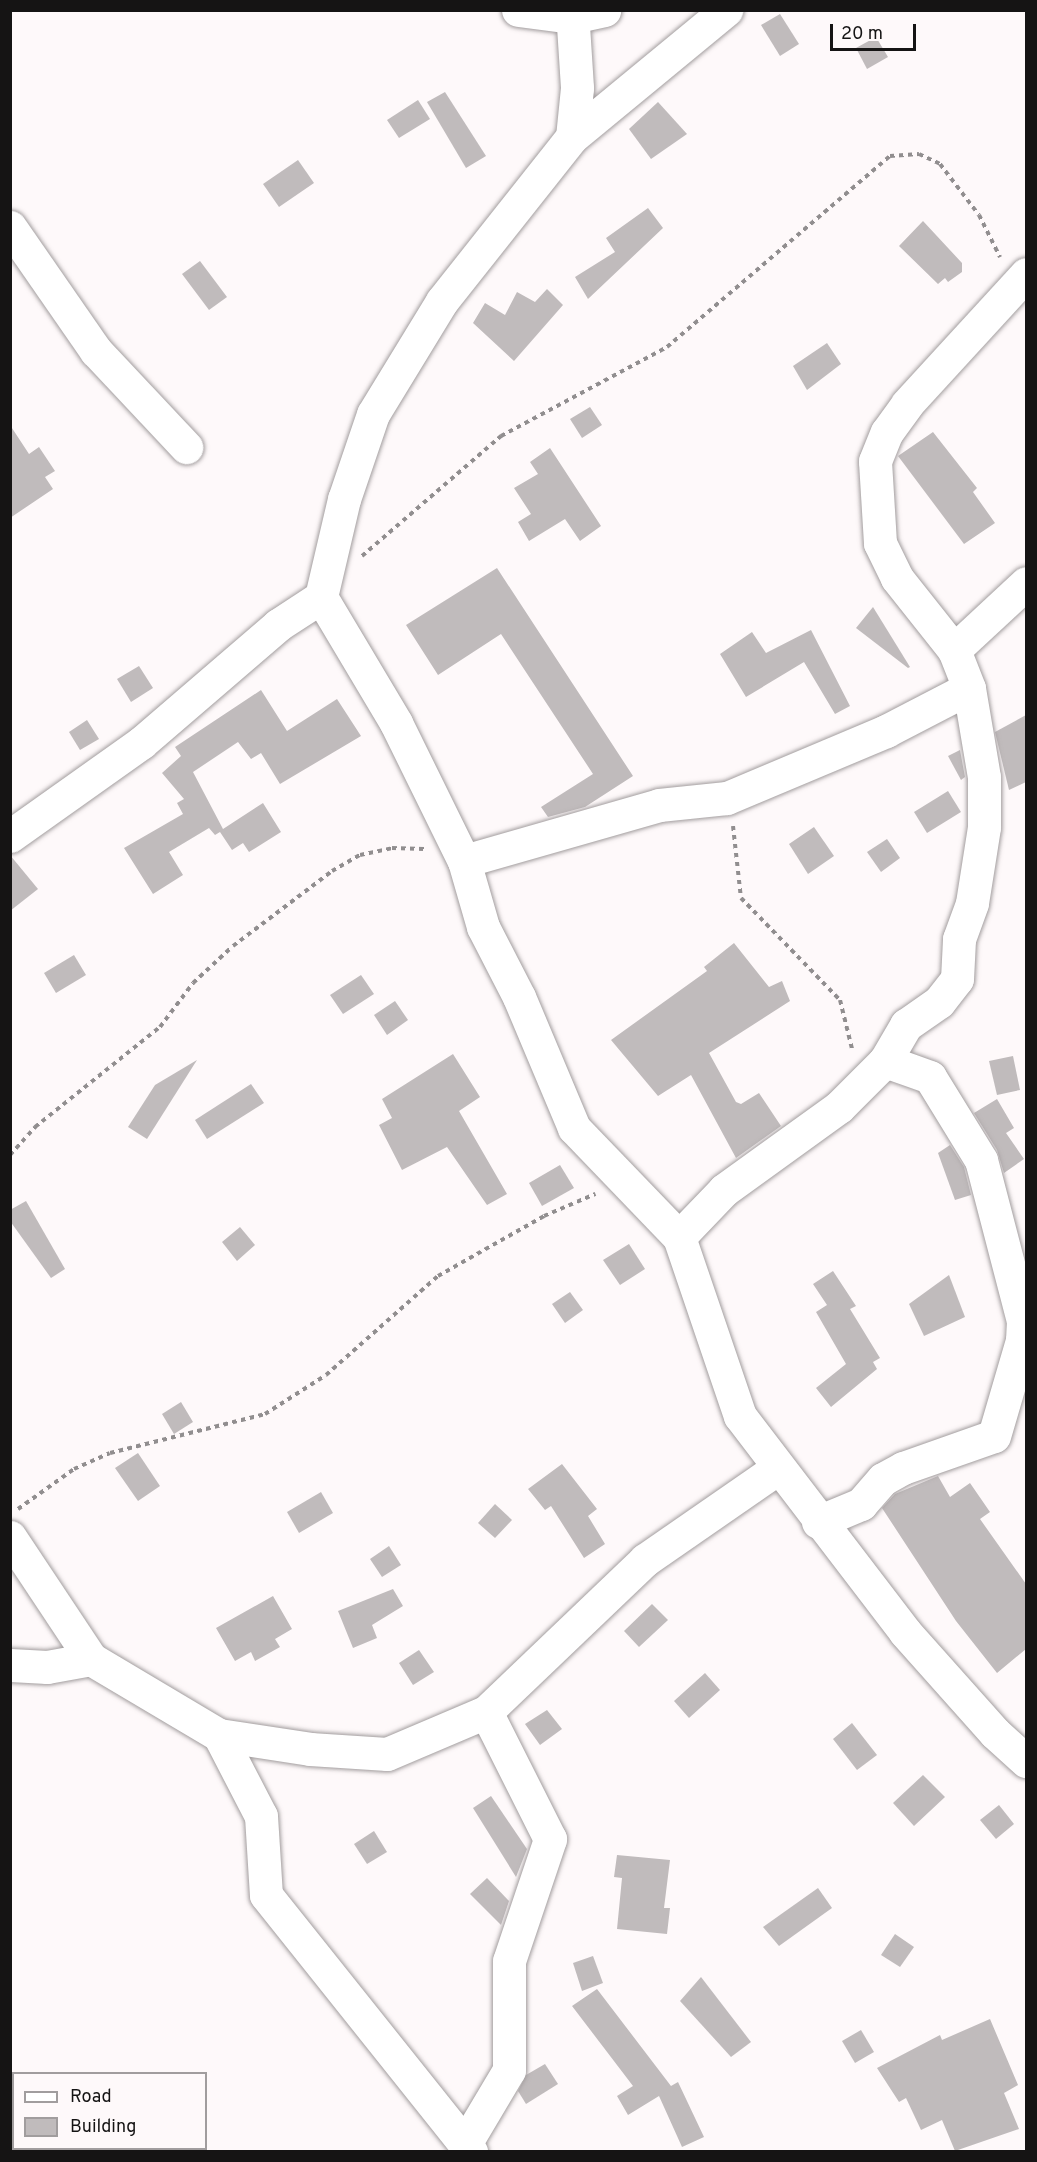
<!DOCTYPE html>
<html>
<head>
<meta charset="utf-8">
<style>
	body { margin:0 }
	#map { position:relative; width:1037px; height:2162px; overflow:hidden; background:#fef9fa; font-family:Overpass,sans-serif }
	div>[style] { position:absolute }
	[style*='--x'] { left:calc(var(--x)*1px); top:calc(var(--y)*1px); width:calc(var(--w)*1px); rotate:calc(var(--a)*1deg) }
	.building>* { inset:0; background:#c0bbbc }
	.path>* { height:4px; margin-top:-2px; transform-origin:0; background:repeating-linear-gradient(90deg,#918e8f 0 4.5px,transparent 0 9px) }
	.roads { filter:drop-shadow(0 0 2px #a29d9e) drop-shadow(0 0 2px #a29d9e) }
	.minor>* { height:33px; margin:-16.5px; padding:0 16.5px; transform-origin:16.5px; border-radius:16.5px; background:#fff }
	span { translate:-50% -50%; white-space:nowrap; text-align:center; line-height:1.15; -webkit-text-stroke:4.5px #fef9fa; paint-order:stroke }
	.frame { position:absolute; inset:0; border:12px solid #151414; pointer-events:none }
	.legend { position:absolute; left:12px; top:2072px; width:195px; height:78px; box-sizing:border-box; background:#fef9fa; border:2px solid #a19d9e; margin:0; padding:8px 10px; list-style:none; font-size:18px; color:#151414 }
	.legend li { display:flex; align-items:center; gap:12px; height:30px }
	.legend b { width:30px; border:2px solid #a19d9e }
	.scale { position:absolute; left:830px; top:24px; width:86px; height:27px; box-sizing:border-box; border:3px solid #151414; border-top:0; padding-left:8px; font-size:18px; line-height:21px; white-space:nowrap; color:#151414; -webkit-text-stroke:4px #fef9fa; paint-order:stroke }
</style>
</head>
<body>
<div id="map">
	<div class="building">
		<div style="clip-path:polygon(780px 14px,799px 44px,780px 56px,761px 25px)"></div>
		<div style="clip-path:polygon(876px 37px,888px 57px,867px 69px,856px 48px)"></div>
		<div style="clip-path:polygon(445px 92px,486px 156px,466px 168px,427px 102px)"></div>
		<div style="clip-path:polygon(418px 100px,430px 119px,399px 138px,387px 120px)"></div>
		<div style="clip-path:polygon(658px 102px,687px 134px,651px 159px,629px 129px)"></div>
		<div style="clip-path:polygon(298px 160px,314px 183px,279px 207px,263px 184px)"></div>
		<div style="clip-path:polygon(648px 208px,663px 228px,588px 299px,575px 277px,615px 252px,606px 238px)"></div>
		<div style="clip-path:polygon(923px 221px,962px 263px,962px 272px,948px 282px,945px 278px,938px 284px,899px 246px)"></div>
		<div style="clip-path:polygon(200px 261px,227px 297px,209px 310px,182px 274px)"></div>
		<div style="clip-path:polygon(547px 289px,563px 305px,514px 361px,473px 323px,485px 303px,505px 315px,517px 292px,535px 302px)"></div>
		<div style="clip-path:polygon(827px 343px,841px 364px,807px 390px,793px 366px)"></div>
		<div style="clip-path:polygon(590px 407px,602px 425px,582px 438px,570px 419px)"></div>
		<div style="clip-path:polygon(10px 425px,29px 454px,39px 447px,55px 471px,45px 477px,53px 489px,10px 518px)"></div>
		<div style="clip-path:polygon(933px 432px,977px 488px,973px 492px,995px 523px,964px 544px,898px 456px)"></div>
		<div style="clip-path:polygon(550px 448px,601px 526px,580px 541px,565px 519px,529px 541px,518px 522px,531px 514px,514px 488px,538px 474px,530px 462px)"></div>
		<div style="clip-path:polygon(497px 568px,633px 776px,585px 807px,548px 817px,541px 807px,593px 774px,501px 634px,438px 675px,406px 625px)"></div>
		<div style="clip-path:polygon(873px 607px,910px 667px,908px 668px,856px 628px)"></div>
		<div style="clip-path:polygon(811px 630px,850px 706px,835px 714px,804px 662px,746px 697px,720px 654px,752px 632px,766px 653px)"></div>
		<div style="clip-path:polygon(139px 666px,153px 688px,131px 702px,117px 679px)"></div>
		<div style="clip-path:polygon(261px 690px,287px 731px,337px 699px,361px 736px,280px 784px,261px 753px,251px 759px,238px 742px,193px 772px,223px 829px,263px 803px,281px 832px,249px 852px,243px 843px,232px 850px,220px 832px,215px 835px,209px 828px,169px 852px,183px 875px,153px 894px,124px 848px,183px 814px,177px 803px,184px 799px,162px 773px,181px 756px,175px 747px)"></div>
		<div style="clip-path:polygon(1026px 715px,1026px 782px,1009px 790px,995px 732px)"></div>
		<div style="clip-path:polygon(87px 720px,99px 739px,80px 750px,69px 732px)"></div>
		<div style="clip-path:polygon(960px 750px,965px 777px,961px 780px,948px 756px)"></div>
		<div style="clip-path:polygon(948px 791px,961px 812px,927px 833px,914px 812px)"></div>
		<div style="clip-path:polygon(814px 827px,834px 856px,808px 874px,789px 844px)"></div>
		<div style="clip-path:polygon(887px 839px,900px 858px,881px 872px,867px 852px)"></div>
		<div style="clip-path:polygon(10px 855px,38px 889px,10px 911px)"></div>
		<div style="clip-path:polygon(734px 943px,769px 987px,782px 981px,790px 1001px,709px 1053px,736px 1102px,741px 1104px,759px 1093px,781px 1126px,736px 1158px,691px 1075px,658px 1096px,611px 1040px,707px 971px,704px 967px)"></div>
		<div style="clip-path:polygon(74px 955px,86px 975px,56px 993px,44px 973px)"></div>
		<div style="clip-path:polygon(361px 975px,374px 994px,343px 1014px,330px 995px)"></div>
		<div style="clip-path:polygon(395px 1001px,408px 1020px,387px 1035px,374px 1015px)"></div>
		<div style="clip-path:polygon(453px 1054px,480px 1097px,459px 1111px,507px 1194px,487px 1205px,447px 1147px,402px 1170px,379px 1125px,392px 1118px,382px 1099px)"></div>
		<div style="clip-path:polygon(1013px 1056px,1020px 1090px,997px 1095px,989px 1061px)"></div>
		<div style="clip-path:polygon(197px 1060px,147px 1139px,128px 1127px,155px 1085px)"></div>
		<div style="clip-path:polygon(251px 1084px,264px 1103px,207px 1139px,195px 1120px)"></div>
		<div style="clip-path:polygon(997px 1099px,1014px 1128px,1006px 1133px,1024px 1159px,1004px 1173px,997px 1150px,974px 1113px)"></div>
		<div style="clip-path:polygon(950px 1145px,964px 1167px,971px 1195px,955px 1200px,938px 1153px)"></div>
		<div style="clip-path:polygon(560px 1165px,574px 1188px,542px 1206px,529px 1183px)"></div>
		<div style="clip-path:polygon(26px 1201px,65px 1269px,51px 1278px,10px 1221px,10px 1210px)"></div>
		<div style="clip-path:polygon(240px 1227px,255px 1245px,237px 1261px,222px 1242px)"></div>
		<div style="clip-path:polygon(629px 1244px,645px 1269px,620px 1285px,603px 1260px)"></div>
		<div style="clip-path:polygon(833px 1271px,856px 1306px,850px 1309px,880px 1358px,873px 1362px,877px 1369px,831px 1407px,816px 1388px,846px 1364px,816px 1312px,827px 1305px,813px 1284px)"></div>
		<div style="clip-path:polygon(949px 1275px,965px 1317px,924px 1336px,909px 1304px)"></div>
		<div style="clip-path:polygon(570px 1292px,583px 1310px,565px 1323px,552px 1304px)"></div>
		<div style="clip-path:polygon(181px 1402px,193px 1422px,174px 1434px,162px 1414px)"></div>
		<div style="clip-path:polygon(138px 1453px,160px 1486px,138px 1501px,115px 1468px)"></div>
		<div style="clip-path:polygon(562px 1464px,597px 1509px,588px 1516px,605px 1544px,584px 1558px,551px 1506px,545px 1510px,528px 1489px)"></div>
		<div style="clip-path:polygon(938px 1476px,950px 1497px,970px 1483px,990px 1512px,980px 1519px,1026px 1584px,1026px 1649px,997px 1673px,956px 1621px,882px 1508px,895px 1494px)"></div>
		<div style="clip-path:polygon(321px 1492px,333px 1513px,299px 1533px,287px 1512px)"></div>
		<div style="clip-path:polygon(495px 1504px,512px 1520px,495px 1538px,478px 1523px)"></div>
		<div style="clip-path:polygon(389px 1546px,401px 1565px,382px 1577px,370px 1559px)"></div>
		<div style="clip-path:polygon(393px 1589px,403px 1606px,372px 1625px,377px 1638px,353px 1648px,338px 1611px)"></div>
		<div style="clip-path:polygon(273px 1596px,292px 1629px,275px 1639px,280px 1647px,255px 1661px,251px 1652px,235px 1661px,216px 1628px)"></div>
		<div style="clip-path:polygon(652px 1604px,668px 1620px,639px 1647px,624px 1631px)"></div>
		<div style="clip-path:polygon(419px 1650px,434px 1672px,413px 1685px,399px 1663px)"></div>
		<div style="clip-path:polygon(705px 1673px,720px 1690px,689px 1718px,674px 1701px)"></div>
		<div style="clip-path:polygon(547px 1710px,562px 1729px,540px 1745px,525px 1724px)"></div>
		<div style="clip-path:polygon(852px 1723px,877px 1755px,857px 1770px,833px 1739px)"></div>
		<div style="clip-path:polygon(923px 1775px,945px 1797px,914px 1826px,893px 1803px)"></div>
		<div style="clip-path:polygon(491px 1796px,527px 1849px,516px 1877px,473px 1808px)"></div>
		<div style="clip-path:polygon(999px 1805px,1014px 1824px,996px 1839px,980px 1820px)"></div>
		<div style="clip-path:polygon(374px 1831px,387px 1852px,367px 1864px,354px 1844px)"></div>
		<div style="clip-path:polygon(617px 1855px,670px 1860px,664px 1908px,670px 1908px,667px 1934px,617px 1929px,622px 1878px,614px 1877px)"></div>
		<div style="clip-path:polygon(487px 1878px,509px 1901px,501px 1925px,470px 1894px)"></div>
		<div style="clip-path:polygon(818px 1888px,832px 1908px,779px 1946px,763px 1927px)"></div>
		<div style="clip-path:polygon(895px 1934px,914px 1947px,900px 1967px,881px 1955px)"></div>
		<div style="clip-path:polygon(593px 1956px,603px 1983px,582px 1991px,573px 1963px)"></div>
		<div style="clip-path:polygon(701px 1977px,751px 2042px,731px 2057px,680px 2001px)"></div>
		<div style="clip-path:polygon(597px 1989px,671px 2086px,678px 2082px,704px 2137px,682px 2147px,659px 2096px,628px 2115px,617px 2096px,633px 2086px,572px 2006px)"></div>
		<div style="clip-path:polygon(990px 2019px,1018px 2085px,1004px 2093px,1019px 2129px,955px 2151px,942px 2120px,921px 2130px,906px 2098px,899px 2102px,877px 2068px,940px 2035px,942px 2040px)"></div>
		<div style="clip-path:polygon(861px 2030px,874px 2052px,855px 2063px,842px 2041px)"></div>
		<div style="clip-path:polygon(545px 2064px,558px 2084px,526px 2104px,518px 2091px,526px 2075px)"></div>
	</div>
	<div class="path">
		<div style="--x:362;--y:556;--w:184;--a:-40.8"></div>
		<div style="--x:501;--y:436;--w:188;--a:-28.2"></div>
		<div style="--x:667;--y:347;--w:294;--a:-40.6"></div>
		<div style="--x:890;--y:156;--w:29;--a:-4"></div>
		<div style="--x:919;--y:154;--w:23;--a:25"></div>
		<div style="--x:940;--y:164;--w:64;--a:52.6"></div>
		<div style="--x:979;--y:215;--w:47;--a:63.4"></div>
		<div style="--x:733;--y:826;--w:72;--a:83.7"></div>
		<div style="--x:741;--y:898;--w:142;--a:45.9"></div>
		<div style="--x:840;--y:1000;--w:50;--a:76.2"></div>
		<div style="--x:10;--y:1155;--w:38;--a:-48"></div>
		<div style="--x:35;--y:1127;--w:160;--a:-38.7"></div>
		<div style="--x:160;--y:1027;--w:55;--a:-53.1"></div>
		<div style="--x:193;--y:983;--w:54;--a:-42.8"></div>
		<div style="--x:233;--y:946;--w:124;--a:-37.1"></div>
		<div style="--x:332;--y:871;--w:32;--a:-30"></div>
		<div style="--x:360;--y:855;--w:33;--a:-12"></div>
		<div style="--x:392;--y:848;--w:32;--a:2"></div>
		<div style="--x:18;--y:1509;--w:69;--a:-35.5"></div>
		<div style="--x:74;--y:1469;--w:39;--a:-24"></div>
		<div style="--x:110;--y:1453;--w:160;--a:-14.1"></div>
		<div style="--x:265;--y:1414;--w:72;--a:-32.6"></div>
		<div style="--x:326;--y:1375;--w:149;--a:-41.5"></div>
		<div style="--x:438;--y:1276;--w:122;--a:-29.5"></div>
		<div style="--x:544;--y:1216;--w:56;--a:-23.3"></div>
	</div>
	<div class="roads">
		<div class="minor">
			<div style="--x:518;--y:10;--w:54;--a:7.4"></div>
			<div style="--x:572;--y:17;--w:33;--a:-12"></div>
			<div style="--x:572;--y:10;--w:78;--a:86.3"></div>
			<div style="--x:577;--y:88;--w:49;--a:95.8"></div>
			<div style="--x:572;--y:137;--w:209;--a:128.4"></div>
			<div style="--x:442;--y:301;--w:132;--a:121.4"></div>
			<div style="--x:373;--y:414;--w:90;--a:108.8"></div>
			<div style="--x:344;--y:499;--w:101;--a:103.2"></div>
			<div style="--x:321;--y:597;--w:147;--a:59.2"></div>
			<div style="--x:396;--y:723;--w:154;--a:63.8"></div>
			<div style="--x:464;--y:861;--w:69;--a:73.9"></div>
			<div style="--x:483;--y:927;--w:79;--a:62.8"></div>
			<div style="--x:519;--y:997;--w:142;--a:67.2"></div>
			<div style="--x:574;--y:1128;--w:151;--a:46.1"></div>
			<div style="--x:679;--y:1237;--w:189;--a:71.2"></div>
			<div style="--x:740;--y:1416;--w:272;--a:52.6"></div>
			<div style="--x:905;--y:1632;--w:135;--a:48.3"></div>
			<div style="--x:995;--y:1733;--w:42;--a:42.1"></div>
			<div style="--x:572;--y:137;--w:200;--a:-39.5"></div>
			<div style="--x:10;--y:227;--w:151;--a:55.3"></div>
			<div style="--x:96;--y:351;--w:132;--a:46.8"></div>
			<div style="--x:954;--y:650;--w:98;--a:-42.9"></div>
			<div style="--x:10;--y:836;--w:161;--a:-35.4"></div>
			<div style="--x:141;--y:743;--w:181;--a:-40.7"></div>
			<div style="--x:278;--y:625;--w:51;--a:-33.1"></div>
			<div style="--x:464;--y:861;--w:203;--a:-16"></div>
			<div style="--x:659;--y:805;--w:68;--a:-5.9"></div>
			<div style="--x:727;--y:798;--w:173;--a:-22.8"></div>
			<div style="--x:886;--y:731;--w:93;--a:-27.4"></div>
			<div style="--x:679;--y:1237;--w:65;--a:-46.2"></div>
			<div style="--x:724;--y:1190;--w:142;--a:-35.8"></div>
			<div style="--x:839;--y:1107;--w:65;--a:-45"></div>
			<div style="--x:885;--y:1061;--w:42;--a:-59.7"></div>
			<div style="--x:906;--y:1025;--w:40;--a:-34.9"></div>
			<div style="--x:939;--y:1002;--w:29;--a:-52"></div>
			<div style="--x:957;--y:979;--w:40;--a:-87.1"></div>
			<div style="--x:959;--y:939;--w:38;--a:-70"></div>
			<div style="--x:972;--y:903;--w:77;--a:-81"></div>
			<div style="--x:984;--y:827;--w:50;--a:-90"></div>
			<div style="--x:984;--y:777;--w:90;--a:-99.6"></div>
			<div style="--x:969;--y:688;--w:41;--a:-111.5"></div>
			<div style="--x:954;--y:650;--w:92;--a:-128.4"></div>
			<div style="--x:897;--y:578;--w:39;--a:-116"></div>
			<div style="--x:880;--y:543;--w:82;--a:-93.5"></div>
			<div style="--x:875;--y:461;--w:31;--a:-68"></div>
			<div style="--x:887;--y:432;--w:34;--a:-54"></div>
			<div style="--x:907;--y:404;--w:176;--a:-47.5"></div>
			<div style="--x:818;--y:1522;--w:47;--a:-22.7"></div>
			<div style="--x:861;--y:1504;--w:33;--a:-49"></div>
			<div style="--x:883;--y:1479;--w:23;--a:-29"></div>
			<div style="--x:903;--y:1468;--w:96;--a:-19.4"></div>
			<div style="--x:994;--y:1436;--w:100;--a:-73.7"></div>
			<div style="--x:1022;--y:1340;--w:19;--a:-87"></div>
			<div style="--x:1023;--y:1321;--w:166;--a:-104.6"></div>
			<div style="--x:981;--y:1160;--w:97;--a:-121.6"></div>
			<div style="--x:930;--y:1077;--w:48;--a:-160.4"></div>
			<div style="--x:10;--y:1537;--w:146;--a:56.4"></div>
			<div style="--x:91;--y:1659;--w:149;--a:30.7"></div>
			<div style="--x:219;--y:1735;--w:92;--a:8.7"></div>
			<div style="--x:310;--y:1749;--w:77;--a:3.7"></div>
			<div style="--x:387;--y:1754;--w:108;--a:-23"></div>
			<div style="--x:486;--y:1712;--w:220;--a:-43.7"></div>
			<div style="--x:645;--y:1560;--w:162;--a:-34.7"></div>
			<div style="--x:10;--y:1665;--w:37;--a:3"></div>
			<div style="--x:47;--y:1667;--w:45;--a:-10.3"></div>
			<div style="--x:219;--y:1735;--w:91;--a:62.6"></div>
			<div style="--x:261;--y:1816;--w:79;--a:86.4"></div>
			<div style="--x:266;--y:1895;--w:329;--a:51.4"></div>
			<div style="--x:465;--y:2144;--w:86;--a:-59.3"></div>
			<div style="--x:509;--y:2070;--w:109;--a:-90"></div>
			<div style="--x:509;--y:1961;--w:129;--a:-71.4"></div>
			<div style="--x:550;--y:1839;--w:142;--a:-116.7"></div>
		</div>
	</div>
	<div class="frame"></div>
	<ul class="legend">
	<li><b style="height:8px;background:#fff"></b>Road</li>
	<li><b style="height:16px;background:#c0bbbc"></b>Building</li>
	</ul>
	<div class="scale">20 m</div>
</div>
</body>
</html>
